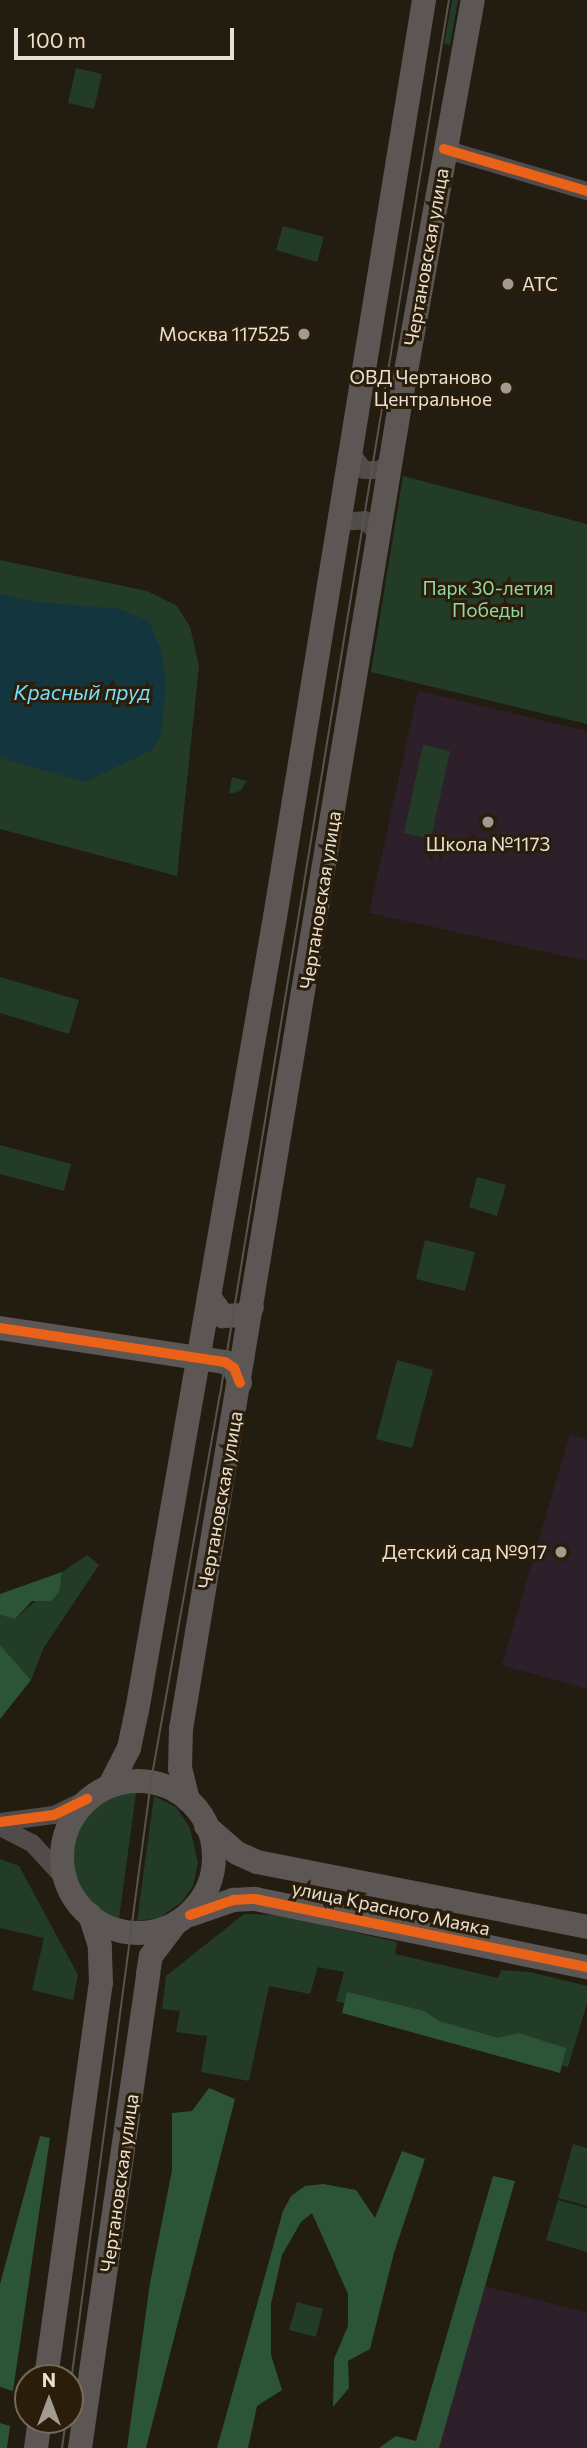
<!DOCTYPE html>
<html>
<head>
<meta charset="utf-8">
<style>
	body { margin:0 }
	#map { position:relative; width:587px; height:2448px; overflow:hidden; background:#221c11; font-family:Commissioner,sans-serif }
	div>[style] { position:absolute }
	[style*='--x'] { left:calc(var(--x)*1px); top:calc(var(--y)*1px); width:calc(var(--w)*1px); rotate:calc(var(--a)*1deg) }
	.education>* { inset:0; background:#2d202a }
	.green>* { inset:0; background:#233c28 }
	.forest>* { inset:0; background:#2c5537 }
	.water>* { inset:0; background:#13353d }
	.street>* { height:18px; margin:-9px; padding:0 9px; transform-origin:9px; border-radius:9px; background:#514c4b }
	.secondary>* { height:24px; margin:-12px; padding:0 12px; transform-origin:12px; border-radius:12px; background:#5c5655 }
	.secondary>.ring { margin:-12px; padding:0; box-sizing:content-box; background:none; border:24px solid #5c5655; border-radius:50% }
	.tram>* { height:2px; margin:-1px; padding:0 1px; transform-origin:1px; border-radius:1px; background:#59534f }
	.cycleway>* { height:10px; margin:-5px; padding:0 5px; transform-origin:5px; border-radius:5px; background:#ea6118 }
	.dots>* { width:19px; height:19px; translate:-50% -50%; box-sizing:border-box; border:4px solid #2a1d09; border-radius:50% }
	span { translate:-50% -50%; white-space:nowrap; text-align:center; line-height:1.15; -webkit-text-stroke:6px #2a1d09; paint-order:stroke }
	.street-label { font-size:19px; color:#e9e0d4 }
	.poi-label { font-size:19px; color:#e9e0d4 }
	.left { translate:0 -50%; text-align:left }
	.right { translate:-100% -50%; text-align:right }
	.park-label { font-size:19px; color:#8fd9a3 }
	.water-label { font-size:21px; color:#75dffd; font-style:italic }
	.north { position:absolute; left:14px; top:2364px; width:70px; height:70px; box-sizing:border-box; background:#2a1d09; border:2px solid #766b5a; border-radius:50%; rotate:0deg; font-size:19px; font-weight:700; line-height:28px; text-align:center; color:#e9e0d4 }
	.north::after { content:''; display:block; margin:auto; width:24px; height:32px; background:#a39b90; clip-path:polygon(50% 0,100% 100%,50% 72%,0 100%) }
	.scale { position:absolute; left:14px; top:28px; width:220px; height:32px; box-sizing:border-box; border:4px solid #e9e0d4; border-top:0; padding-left:9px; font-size:21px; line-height:24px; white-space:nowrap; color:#e9e0d4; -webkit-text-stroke:5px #2a1d09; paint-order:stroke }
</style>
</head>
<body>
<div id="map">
	<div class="education">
		<div style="clip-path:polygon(418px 691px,587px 731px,587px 961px,369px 913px)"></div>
		<div style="clip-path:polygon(570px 1434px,587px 1439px,587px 1689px,502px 1665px)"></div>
		<div style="clip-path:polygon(478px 2284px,587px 2313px,587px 2448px,434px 2448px)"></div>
	</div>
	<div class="green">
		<div style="clip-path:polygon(452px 0,458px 0,450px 45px,444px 44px)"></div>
		<div style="clip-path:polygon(76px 68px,102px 74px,94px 109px,68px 103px)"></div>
		<div style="clip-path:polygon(283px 226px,324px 237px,317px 262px,276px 250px)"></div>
		<div style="clip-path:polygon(403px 476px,587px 524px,587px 724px,371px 672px)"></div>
		<div style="clip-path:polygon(0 560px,147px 591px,177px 606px,190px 627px,199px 666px,177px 876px,0 829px)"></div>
		<div style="clip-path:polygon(423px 745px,450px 751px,431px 839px,404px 833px)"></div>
		<div style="clip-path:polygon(232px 777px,247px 781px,240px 791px,229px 794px)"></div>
		<div style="clip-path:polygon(0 977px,79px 1000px,69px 1034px,0 1013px)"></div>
		<div style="clip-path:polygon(0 1145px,71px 1164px,64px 1191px,0 1174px)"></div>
		<div style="clip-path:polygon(477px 1177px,506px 1185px,497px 1216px,469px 1207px)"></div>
		<div style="clip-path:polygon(425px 1240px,475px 1252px,465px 1291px,416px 1279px)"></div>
		<div style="clip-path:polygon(397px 1360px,433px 1370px,412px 1448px,376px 1439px)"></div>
		<div style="clip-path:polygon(87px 1555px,99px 1565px,43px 1649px,31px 1680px,0 1645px,0 1615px,15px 1619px,62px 1578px,62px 1572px)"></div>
		<div style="clip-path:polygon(121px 1793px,136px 1793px,119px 1919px,100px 1911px,77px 1890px,69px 1865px,79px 1821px,102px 1799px)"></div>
		<div style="clip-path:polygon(154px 1796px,176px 1807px,190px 1828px,198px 1863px,193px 1886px,182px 1902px,159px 1918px,137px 1921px)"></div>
		<div style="clip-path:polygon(0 1859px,19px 1866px,78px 1975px,73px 2000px,32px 1990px,44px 1938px,0 1928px)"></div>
		<div style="clip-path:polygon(244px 1914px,278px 1915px,397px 1942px,395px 1954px,498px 1978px,501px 1970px,530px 1972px,587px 1986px,587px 2003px,568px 2067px,336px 2001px,344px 1972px,318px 1967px,310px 1994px,269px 1986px,249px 2081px,201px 2072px,207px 2036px,176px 2032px,180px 2011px,162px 2009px,166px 1976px)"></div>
		<div style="clip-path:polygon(573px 2144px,587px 2148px,587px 2206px,558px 2198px)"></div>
		<div style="clip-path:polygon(558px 2200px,587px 2208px,587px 2252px,546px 2240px)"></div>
		<div style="clip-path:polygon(297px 2302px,323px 2309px,316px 2337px,289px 2330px)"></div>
	</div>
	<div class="forest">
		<div style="clip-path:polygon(62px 1572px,59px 1592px,51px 1601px,32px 1601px,15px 1619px,0 1615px,0 1594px)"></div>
		<div style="clip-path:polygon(0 1645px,31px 1680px,0 1719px)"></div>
		<div style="clip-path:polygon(347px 1992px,424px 2011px,439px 2021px,498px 2038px,518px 2033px,566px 2048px,560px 2073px,342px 2013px)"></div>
		<div style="clip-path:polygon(209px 2088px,235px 2099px,146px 2448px,127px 2448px,150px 2283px,172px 2170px,172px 2113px,192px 2111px)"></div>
		<div style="clip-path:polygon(40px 2136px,50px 2138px,13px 2391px,0 2387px,0 2284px)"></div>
		<div style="clip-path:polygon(402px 2151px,425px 2159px,394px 2253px,370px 2349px,348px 2361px,349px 2388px,333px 2407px,334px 2359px,348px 2326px,348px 2294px,312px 2213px,301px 2222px,282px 2255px,271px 2304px,271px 2355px,282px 2390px,257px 2406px,248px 2448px,217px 2448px,283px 2211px,291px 2196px,305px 2186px,323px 2184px,356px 2190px,375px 2218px)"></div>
		<div style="clip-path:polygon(493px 2176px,515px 2181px,439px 2448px,379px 2448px,396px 2436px,416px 2441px)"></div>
		<div style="clip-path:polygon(0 2423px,10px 2426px,7px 2448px,0 2448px)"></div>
	</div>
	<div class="water">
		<div style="clip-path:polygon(0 594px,37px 602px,119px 609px,148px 620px,162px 652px,166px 685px,161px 737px,152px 750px,85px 782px,0 758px)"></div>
	</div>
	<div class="street">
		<div style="--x:444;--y:149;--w:149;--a:16.4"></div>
		<div style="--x:351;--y:453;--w:21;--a:53"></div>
		<div style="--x:364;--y:470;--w:16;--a:0"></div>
		<div style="--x:380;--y:470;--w:14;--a:-39"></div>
		<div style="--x:339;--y:522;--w:26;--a:-4"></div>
		<div style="--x:365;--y:520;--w:21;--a:47"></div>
		<div style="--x:0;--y:1822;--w:54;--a:-7.4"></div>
		<div style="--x:54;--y:1815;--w:37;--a:-26"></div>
		<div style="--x:0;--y:1827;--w:36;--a:27"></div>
		<div style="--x:32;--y:1843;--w:49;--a:47.5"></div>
	</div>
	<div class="secondary">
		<div style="--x:209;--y:1297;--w:24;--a:54"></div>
		<div style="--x:223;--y:1316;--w:21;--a:-3"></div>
		<div style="--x:244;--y:1315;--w:11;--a:-45"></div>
		<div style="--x:0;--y:1328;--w:228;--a:8.6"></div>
		<div style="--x:225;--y:1362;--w:11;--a:34"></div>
		<div style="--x:234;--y:1368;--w:16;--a:68"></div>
		<div class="ring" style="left:62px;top:1781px;width:128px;height:128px"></div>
		<div style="--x:110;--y:1785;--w:42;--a:-62.8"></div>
		<div style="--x:129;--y:1748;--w:38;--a:-78"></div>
		<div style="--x:137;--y:1711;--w:806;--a:-80.14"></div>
		<div style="--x:275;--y:917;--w:929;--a:-80.77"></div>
		<div style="--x:188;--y:1800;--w:32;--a:-104"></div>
		<div style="--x:180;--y:1769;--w:40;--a:-88.6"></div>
		<div style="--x:181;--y:1729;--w:1348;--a:-80.61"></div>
		<div style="--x:401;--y:399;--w:405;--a:-79.8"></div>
		<div style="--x:206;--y:1826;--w:41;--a:41.1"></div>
		<div style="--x:237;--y:1853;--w:22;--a:24"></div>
		<div style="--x:257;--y:1862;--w:336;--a:11.1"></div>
		<div style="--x:190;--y:1915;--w:46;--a:-19.2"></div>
		<div style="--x:233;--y:1900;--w:22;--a:-3"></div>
		<div style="--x:255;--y:1899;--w:339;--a:11.6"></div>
		<div style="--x:46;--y:2378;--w:399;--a:-82.1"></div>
		<div style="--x:101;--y:1983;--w:37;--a:-92"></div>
		<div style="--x:100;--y:1946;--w:33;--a:-108"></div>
		<div style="--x:36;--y:2448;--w:28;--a:-82"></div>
		<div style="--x:80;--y:2448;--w:479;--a:-81.8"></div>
		<div style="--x:148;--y:1974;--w:18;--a:-81"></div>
		<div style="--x:151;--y:1956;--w:38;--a:-53"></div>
	</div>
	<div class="tram">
		<div style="--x:70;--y:2389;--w:613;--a:-82.41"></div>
		<div style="--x:151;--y:1781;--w:392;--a:-79.9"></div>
		<div style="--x:220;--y:1395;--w:1414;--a:-80.68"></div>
		<div style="--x:62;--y:2448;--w:28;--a:-82"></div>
	</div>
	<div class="cycleway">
		<div style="--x:444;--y:149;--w:149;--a:16.4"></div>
		<div style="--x:0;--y:1328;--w:228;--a:8.6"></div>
		<div style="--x:225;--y:1362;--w:11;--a:34"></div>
		<div style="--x:234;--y:1368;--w:16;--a:68"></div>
		<div style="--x:0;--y:1822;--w:54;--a:-7.4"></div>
		<div style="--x:54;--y:1815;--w:37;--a:-26"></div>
		<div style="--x:190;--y:1915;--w:46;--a:-19.2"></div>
		<div style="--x:233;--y:1900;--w:22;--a:-3"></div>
		<div style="--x:255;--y:1899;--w:339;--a:11.6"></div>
	</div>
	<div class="dots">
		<div style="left:508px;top:284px;background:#a39b90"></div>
		<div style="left:304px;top:334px;background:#a39b90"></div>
		<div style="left:506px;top:388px;background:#a39b90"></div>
		<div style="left:488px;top:822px;background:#a39b90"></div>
		<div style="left:561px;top:1552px;background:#a39b90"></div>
	</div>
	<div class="street-label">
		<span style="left:426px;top:257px;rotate:-80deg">Чертановская улица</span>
		<span style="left:320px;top:900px;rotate:-81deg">Чертановская улица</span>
		<span style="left:220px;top:1500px;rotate:-80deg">Чертановская улица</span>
		<span style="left:391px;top:1908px;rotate:12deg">улица Красного Маяка</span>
		<span style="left:119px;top:2183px;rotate:-82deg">Чертановская улица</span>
	</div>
	<div class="poi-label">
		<span class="left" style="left:522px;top:284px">АТС</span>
		<span class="right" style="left:290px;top:334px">Москва 117525</span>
		<span class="right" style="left:492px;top:388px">ОВД Чертаново<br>Центральное</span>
		<span style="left:488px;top:844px">Школа №1173</span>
		<span class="right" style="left:547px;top:1552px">Детский сад №917</span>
	</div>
	<div class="park-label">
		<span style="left:488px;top:599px">Парк 30-летия<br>Победы</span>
	</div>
	<div class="water-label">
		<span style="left:82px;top:692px">Красный пруд</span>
	</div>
	<div class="north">N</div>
	<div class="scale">100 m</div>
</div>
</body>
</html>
